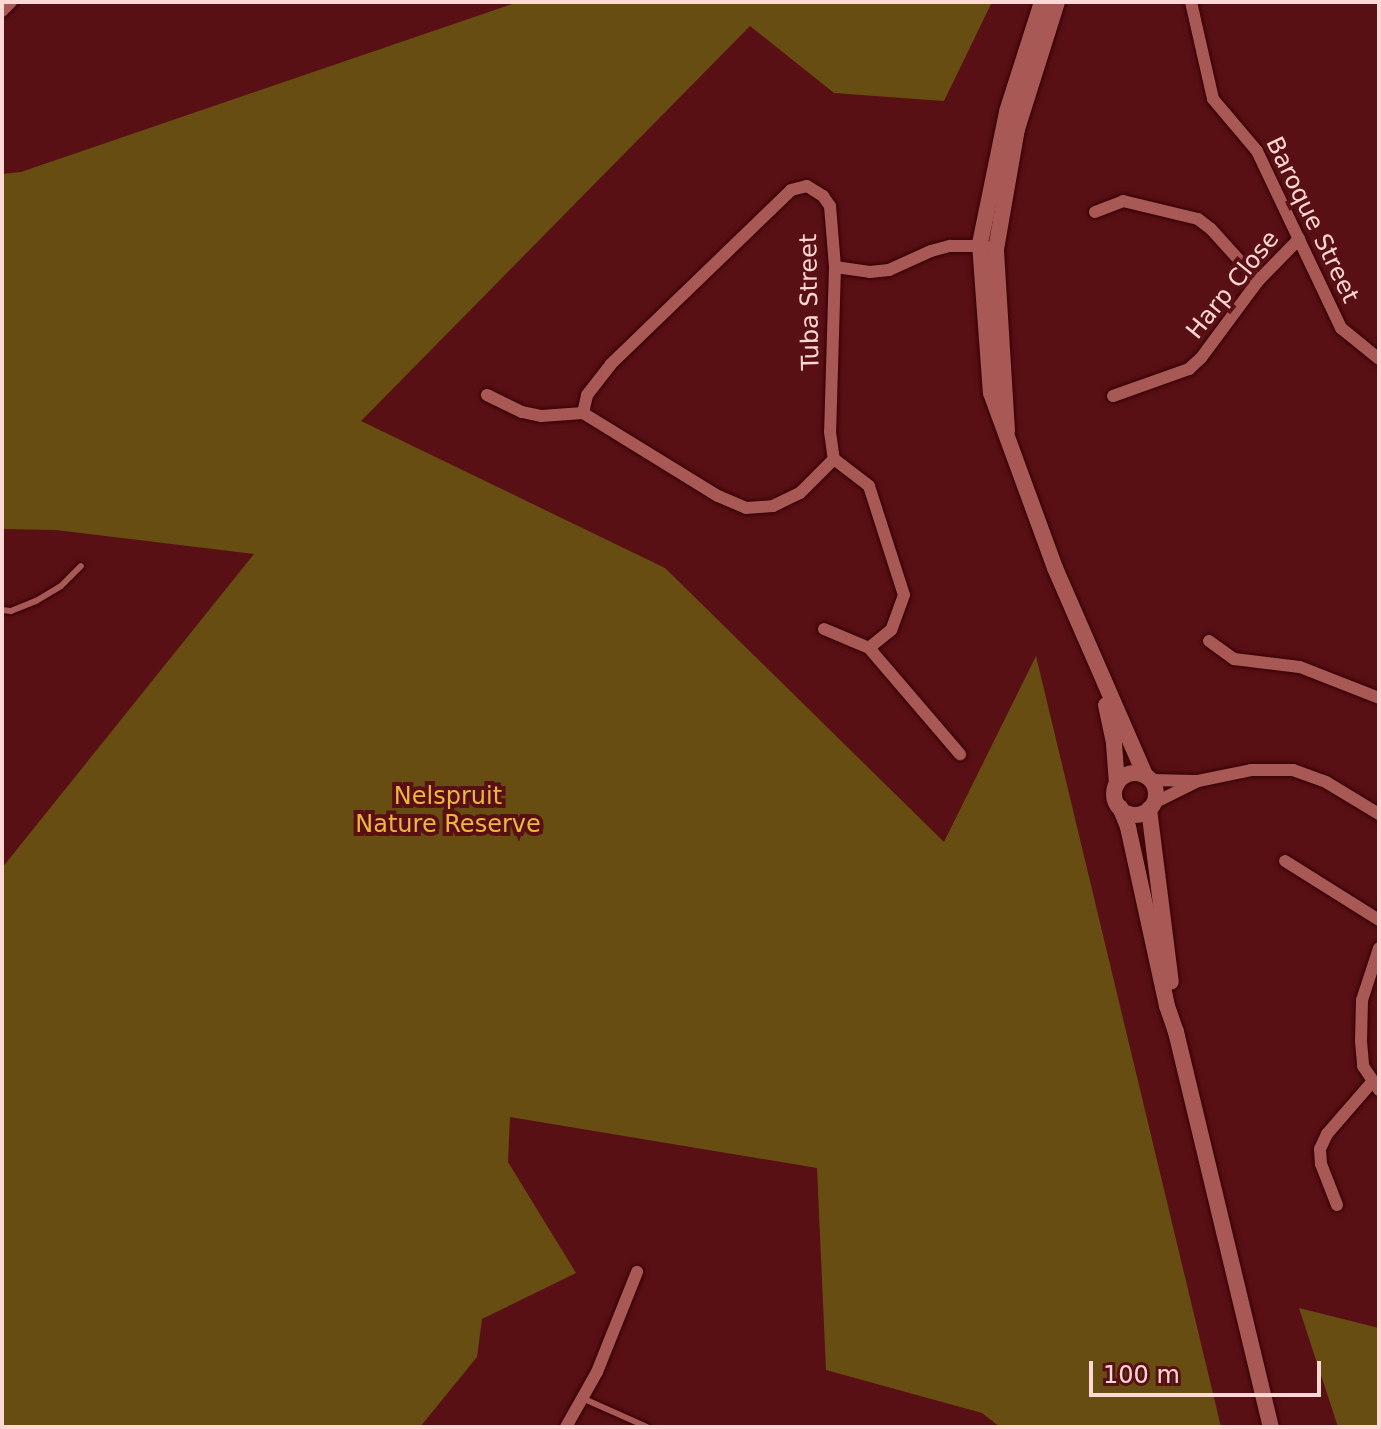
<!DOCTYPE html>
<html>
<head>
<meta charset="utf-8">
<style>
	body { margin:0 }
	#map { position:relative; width:1381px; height:1429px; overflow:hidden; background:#591014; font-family:"DejaVu Sans",sans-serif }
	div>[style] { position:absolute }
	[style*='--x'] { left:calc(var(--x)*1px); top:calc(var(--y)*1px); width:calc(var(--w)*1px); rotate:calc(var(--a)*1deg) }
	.green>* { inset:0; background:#674d12 }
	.roads { filter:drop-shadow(0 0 2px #350004) drop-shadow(0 0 2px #350004) }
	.service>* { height:6px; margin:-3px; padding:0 3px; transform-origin:3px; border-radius:3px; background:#a85955 }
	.minor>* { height:12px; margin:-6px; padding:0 6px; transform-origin:6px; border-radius:6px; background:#a85955 }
	.secondary>* { height:16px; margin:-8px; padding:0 8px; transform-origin:8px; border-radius:8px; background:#a85955 }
	.secondary>.ring { margin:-8px; padding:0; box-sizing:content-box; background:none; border:16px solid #a85955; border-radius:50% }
	span { translate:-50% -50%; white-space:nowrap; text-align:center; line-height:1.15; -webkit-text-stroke:8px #591014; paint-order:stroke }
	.street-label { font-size:24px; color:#fdd8d5 }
	.park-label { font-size:24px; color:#ecb63f }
	.frame { position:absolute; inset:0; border:4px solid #fdd8d5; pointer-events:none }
	.scale { position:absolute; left:1089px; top:1361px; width:232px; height:36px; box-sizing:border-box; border:4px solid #fdd8d5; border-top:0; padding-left:10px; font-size:24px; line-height:28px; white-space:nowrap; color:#fdd8d5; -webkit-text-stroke:6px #591014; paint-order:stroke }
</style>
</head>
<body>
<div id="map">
	<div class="green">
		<div style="clip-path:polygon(518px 2px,992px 2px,944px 101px,834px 93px,750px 26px,361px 421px,665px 568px,944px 842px,1036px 656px,1221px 1427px,1000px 1427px,982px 1413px,826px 1370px,817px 1168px,510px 1117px,508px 1162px,576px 1273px,482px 1319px,477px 1357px,420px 1427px,2px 1427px,2px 868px,254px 554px,56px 530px,2px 529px,2px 174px,21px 172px)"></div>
		<div style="clip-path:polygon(1299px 1308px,1379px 1328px,1379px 1427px,1338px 1427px)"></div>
	</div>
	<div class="roads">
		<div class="service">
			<div style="--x:2;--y:610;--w:9;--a:6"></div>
			<div style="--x:11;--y:611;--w:27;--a:-22"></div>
			<div style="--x:36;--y:601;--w:29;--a:-31"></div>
			<div style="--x:61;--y:586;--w:28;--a:-45"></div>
			<div style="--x:582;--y:1398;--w:71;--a:24"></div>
		</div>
		<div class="minor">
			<div style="--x:1191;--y:2;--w:99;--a:77.2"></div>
			<div style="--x:1213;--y:99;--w:68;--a:49.8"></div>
			<div style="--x:1257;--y:151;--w:196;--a:64.6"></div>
			<div style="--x:1341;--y:328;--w:49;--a:39.2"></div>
			<div style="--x:2;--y:11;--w:13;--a:-45"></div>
			<div style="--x:1095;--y:212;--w:30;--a:-21"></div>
			<div style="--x:1123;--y:201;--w:77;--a:13.5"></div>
			<div style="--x:1198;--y:219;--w:16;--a:38"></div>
			<div style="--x:1211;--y:229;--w:70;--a:47.9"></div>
			<div style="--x:835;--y:267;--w:35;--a:8"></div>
			<div style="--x:870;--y:272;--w:19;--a:-6"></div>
			<div style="--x:889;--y:270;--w:46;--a:-24.3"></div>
			<div style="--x:931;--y:251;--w:20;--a:-15"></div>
			<div style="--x:950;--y:246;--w:35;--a:0"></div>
			<div style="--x:487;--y:395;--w:39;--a:26"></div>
			<div style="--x:522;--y:412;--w:19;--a:12"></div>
			<div style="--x:541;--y:416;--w:42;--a:-4.1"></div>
			<div style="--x:583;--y:413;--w:158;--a:31.6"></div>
			<div style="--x:718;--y:496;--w:30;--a:23"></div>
			<div style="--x:746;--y:508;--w:27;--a:-4"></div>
			<div style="--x:773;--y:506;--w:30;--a:-26"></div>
			<div style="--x:800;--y:493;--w:48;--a:-45"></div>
			<div style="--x:1113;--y:396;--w:81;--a:-19.6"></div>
			<div style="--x:1189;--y:369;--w:16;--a:-43"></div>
			<div style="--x:1201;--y:358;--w:96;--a:-53.5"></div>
			<div style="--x:1258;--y:281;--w:59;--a:-45.7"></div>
			<div style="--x:583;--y:413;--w:18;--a:-77"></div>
			<div style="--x:587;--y:395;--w:39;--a:-52"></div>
			<div style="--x:611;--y:364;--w:250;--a:-44"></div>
			<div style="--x:791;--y:190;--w:16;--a:-14"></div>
			<div style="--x:807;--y:186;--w:19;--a:32"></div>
			<div style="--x:823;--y:196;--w:12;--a:55"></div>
			<div style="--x:830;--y:206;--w:61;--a:85.3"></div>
			<div style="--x:835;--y:267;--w:165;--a:91.7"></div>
			<div style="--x:830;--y:432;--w:27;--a:82"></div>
			<div style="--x:834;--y:459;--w:44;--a:37.6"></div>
			<div style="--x:869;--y:486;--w:114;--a:72.2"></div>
			<div style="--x:904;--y:595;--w:37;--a:110"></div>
			<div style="--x:891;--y:630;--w:28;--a:141"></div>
			<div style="--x:824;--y:629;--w:49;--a:22.9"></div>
			<div style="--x:869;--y:648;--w:140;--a:49.4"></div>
			<div style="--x:1209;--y:641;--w:31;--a:36"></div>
			<div style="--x:1234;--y:659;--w:66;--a:6.9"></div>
			<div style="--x:1300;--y:667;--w:85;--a:21.4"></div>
			<div style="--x:1151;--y:780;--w:44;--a:1.3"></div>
			<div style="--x:1154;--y:803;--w:49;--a:-26.6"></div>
			<div style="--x:1198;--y:781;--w:54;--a:-11.7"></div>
			<div style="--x:1251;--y:770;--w:42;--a:0"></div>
			<div style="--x:1293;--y:770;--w:35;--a:20"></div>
			<div style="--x:1326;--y:782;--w:62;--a:31.1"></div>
			<div style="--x:1285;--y:861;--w:111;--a:32.1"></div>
			<div style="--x:1379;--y:948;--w:55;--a:108.1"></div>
			<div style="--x:1362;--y:1000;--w:41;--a:91.4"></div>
			<div style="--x:1361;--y:1041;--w:25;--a:85"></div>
			<div style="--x:1363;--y:1066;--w:29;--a:56"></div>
			<div style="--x:1337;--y:1205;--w:44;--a:-111.3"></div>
			<div style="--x:1321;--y:1164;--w:15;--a:-94"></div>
			<div style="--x:1320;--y:1149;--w:17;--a:-65"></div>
			<div style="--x:1327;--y:1134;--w:69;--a:-49.1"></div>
			<div style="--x:566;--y:1427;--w:63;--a:-60.6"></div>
			<div style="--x:597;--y:1372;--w:108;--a:-68.2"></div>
		</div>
		<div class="secondary">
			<div style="--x:1042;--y:2;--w:115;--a:107.7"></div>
			<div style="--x:1007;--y:112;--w:135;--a:101.6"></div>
			<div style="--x:980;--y:244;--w:149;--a:85.8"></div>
			<div style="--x:991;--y:393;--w:186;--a:69.9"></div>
			<div style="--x:1055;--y:568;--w:226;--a:66.5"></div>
			<div style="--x:1007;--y:431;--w:182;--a:-93.5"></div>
			<div style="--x:996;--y:249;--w:122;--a:-80.1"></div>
			<div style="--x:1017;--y:129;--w:133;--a:-72.5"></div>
			<div style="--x:1106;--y:705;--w:40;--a:78"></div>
			<div style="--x:1114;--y:744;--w:40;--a:85.7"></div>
			<div class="ring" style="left:1114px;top:773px;width:26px;height:26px"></div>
			<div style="--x:1120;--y:807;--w:22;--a:68"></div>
			<div style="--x:1128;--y:827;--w:183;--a:77.7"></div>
			<div style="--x:1167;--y:1006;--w:28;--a:71"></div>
			<div style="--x:1176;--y:1032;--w:406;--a:76.5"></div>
			<div style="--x:1149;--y:809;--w:174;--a:82.8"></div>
		</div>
	</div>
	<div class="street-label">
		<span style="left:1312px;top:220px;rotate:64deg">Baroque Street</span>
		<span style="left:1233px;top:285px;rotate:-51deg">Harp Close</span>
		<span style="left:810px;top:302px;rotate:-91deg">Tuba Street</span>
	</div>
	<div class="park-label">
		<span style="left:448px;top:811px">Nelspruit<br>Nature Reserve</span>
	</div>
	<div class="frame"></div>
	<div class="scale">100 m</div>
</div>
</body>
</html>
